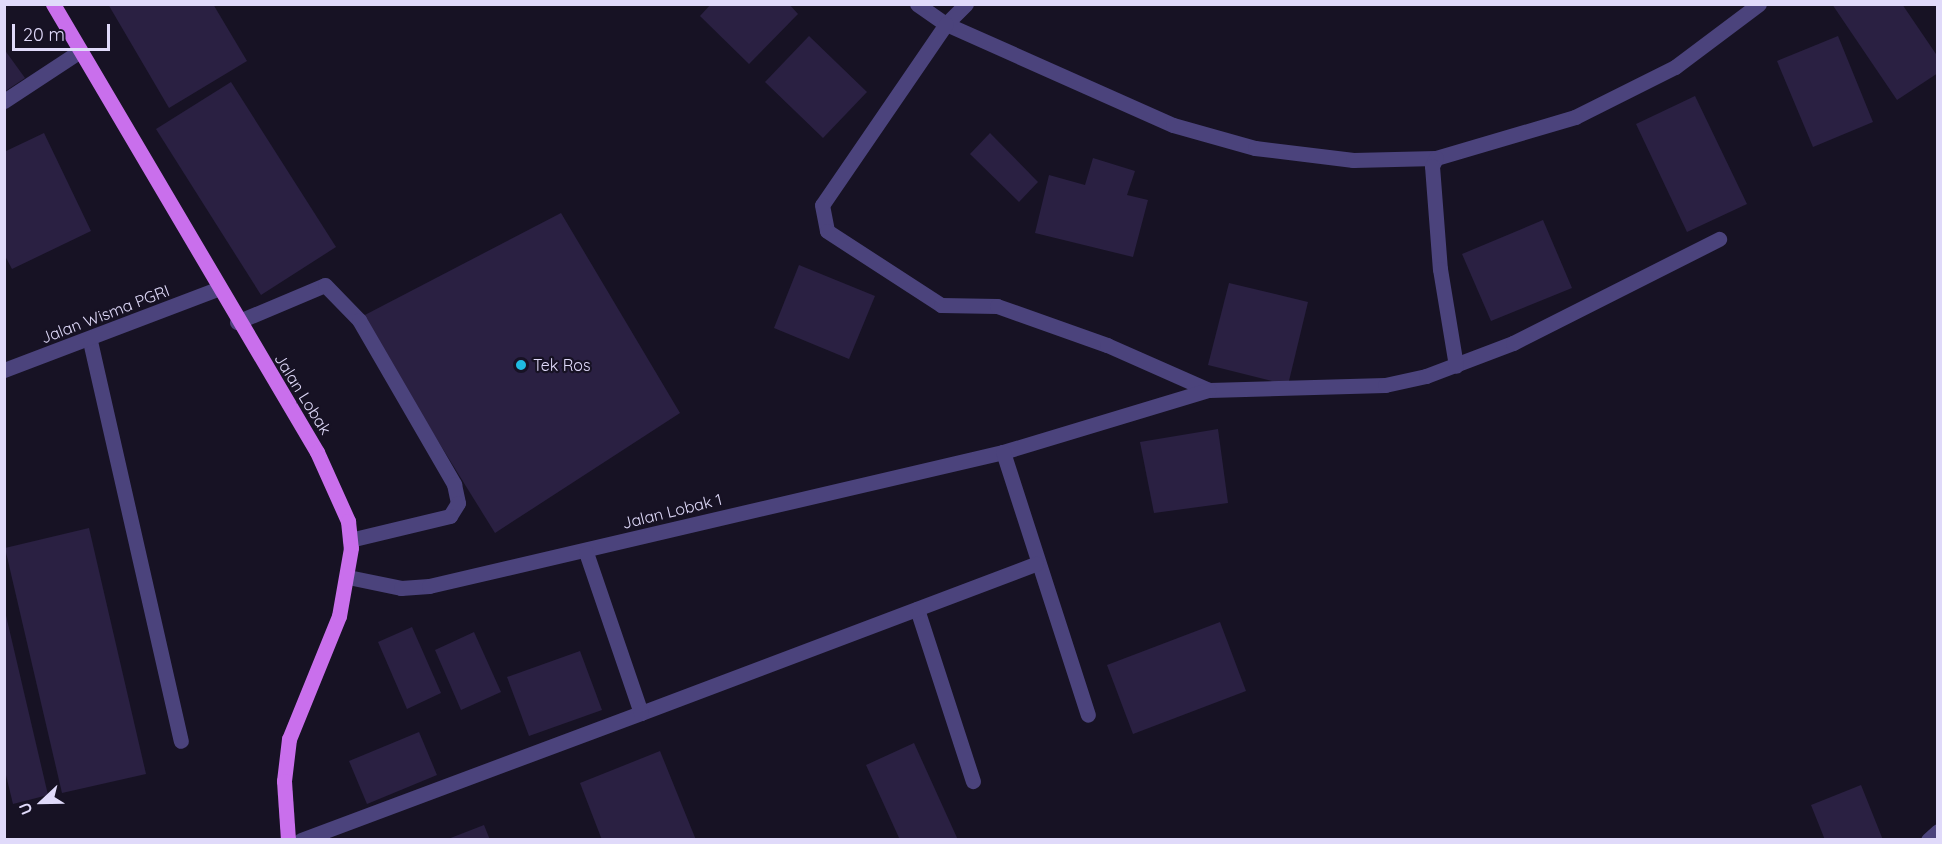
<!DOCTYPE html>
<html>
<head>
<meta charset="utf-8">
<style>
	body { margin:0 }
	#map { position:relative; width:1942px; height:844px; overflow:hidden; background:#171224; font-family:Quicksand,sans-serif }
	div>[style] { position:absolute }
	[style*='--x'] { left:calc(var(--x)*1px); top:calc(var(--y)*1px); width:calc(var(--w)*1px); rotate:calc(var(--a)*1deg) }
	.building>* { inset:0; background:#2a2042 }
	.minor>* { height:15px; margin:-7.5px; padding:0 7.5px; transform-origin:7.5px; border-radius:7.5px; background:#4b437c }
	.major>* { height:15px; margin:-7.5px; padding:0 7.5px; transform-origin:7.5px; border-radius:7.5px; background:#c96fec }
	.dots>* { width:16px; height:16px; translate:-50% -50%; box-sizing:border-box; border:3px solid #171224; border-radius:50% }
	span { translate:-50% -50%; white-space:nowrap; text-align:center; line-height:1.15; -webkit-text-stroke:4.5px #171224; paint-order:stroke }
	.street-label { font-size:16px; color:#e0dafa }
	.poi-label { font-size:16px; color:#e0dafa }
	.left { translate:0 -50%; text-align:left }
	.frame { position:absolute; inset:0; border:6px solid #e0dafa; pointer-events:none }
	.north { position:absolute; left:12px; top:772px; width:60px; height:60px; -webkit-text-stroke:4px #171224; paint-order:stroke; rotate:248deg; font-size:16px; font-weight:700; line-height:24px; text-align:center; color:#e0dafa }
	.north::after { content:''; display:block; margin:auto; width:21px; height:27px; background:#e0dafa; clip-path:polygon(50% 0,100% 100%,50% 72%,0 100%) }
	.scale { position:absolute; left:12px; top:24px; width:98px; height:27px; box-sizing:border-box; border:3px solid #e0dafa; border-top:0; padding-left:8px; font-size:18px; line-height:21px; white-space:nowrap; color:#e0dafa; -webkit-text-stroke:4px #171224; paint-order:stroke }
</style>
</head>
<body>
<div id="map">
	<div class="building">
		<div style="clip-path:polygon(108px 4px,213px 4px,247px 61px,169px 108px)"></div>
		<div style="clip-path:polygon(711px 4px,789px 4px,798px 14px,749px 64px,700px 16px)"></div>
		<div style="clip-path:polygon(1832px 4px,1902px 4px,1938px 57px,1938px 73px,1897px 100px)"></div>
		<div style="clip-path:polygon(809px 36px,867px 92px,823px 138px,765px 82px)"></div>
		<div style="clip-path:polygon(1838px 36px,1873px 122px,1813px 147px,1777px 61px)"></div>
		<div style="clip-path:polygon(4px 49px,25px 78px,4px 92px)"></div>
		<div style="clip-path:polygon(231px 82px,336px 247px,261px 295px,156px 129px)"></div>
		<div style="clip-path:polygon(1695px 96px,1747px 204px,1687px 232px,1636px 124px)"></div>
		<div style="clip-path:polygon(44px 133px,91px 231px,12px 269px,4px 254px,4px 152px)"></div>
		<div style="clip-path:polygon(990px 133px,1038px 182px,1019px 202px,970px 154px)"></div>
		<div style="clip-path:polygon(1093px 158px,1135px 171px,1127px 195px,1148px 200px,1133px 257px,1035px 233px,1049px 175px,1085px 185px)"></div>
		<div style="clip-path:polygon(561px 213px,680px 413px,495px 533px,361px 317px)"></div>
		<div style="clip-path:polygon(1543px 220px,1572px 288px,1491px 321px,1462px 254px)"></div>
		<div style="clip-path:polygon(799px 265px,875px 296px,849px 359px,774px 328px)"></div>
		<div style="clip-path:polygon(1229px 283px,1308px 302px,1288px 385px,1208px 365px)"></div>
		<div style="clip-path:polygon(1218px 429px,1228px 503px,1154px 513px,1140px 442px)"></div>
		<div style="clip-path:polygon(89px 528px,146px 774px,62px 793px,5px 548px)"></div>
		<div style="clip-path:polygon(4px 607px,48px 795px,13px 804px,4px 767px)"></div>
		<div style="clip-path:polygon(1220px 622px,1246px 691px,1133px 734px,1107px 665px)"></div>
		<div style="clip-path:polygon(412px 627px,441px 693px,407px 709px,378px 642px)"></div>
		<div style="clip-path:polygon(474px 632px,501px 692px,461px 710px,435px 650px)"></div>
		<div style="clip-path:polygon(580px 651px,602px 710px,529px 736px,507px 677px)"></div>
		<div style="clip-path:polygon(419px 732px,437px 775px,367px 804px,349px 761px)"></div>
		<div style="clip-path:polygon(914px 743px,958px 840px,900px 840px,866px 765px)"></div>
		<div style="clip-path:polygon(660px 751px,696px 840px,602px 840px,580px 783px)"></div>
		<div style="clip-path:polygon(1861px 785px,1883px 840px,1825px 840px,1811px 805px)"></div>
		<div style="clip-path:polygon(484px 825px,490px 840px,448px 840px,448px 839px)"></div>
	</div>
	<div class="minor">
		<div style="--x:917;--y:4;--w:35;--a:35"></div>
		<div style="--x:946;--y:24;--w:248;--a:24"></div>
		<div style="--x:1173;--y:125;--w:85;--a:15.7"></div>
		<div style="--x:1255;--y:148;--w:99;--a:7"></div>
		<div style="--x:1353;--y:160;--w:83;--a:-1.4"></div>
		<div style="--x:1436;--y:158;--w:145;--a:-16.4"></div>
		<div style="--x:1575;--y:117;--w:112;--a:-26.6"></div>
		<div style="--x:1675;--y:67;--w:105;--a:-36.9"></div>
		<div style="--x:966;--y:4;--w:28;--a:135"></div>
		<div style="--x:946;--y:24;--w:219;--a:124.4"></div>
		<div style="--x:822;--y:205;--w:26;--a:79"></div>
		<div style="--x:827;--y:231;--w:136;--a:33"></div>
		<div style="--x:941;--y:305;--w:56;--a:1"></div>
		<div style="--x:997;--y:306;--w:117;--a:19.5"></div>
		<div style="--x:1107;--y:345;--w:111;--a:23.8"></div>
		<div style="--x:1209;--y:390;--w:176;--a:-1.6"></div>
		<div style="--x:1385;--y:385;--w:42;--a:-12.4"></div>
		<div style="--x:1426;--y:376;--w:93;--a:-20.8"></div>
		<div style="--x:1513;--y:343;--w:231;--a:-26.8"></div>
		<div style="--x:4;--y:101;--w:91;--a:-33.3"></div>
		<div style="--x:1436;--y:158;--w:9;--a:117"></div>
		<div style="--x:1432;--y:166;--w:103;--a:85.6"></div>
		<div style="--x:1440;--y:269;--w:98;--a:80.6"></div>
		<div style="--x:237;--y:322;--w:95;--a:-22.8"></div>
		<div style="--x:325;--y:285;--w:49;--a:45.8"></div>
		<div style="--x:359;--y:320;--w:190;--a:59.9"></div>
		<div style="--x:454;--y:484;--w:19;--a:78"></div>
		<div style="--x:458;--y:503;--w:15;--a:122"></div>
		<div style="--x:450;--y:516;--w:103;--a:166.5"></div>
		<div style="--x:90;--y:341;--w:410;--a:77.2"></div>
		<div style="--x:4;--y:370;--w:228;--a:-20.8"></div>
		<div style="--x:1003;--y:452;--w:215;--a:-16.8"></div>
		<div style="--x:348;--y:577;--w:54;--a:11.7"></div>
		<div style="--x:401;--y:588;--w:28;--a:-4"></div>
		<div style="--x:429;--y:586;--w:589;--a:-13.14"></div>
		<div style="--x:1003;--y:452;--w:276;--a:72.1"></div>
		<div style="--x:917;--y:609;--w:181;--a:72"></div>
		<div style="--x:641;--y:713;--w:422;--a:-20.7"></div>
		<div style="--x:301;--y:840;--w:363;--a:-20.5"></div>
		<div style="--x:641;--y:713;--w:170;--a:-108.9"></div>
		<div style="--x:1928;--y:840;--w:13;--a:-42"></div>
	</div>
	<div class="major">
		<div style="--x:53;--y:4;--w:520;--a:59.49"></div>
		<div style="--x:317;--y:452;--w:76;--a:65.8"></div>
		<div style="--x:348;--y:521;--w:27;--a:84"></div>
		<div style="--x:351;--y:548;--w:69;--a:100"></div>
		<div style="--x:339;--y:616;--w:133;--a:112.1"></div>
		<div style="--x:289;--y:739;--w:42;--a:96.8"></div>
		<div style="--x:284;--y:781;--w:59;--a:86.1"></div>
	</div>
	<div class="dots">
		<div style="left:521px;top:365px;background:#1fbbe1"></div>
	</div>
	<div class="street-label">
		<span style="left:105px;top:314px;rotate:-21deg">Jalan Wisma PGRI</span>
		<span style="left:303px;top:394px;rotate:58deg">Jalan Lobak</span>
		<span style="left:672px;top:511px;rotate:-14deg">Jalan Lobak 1</span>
	</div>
	<div class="poi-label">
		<span class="left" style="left:533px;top:365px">Tek Ros</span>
	</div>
	<div class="frame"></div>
	<div class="north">U</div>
	<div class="scale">20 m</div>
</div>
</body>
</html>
